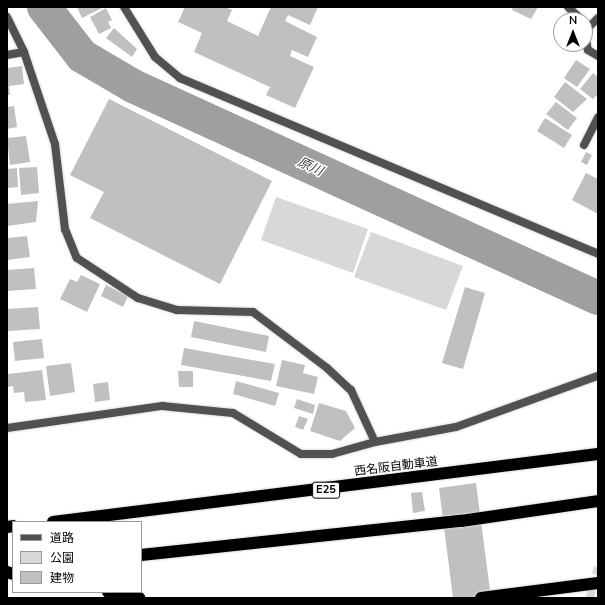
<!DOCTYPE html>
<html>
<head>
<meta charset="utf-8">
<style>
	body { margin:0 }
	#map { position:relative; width:605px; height:605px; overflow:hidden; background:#fff; font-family:"Nunito Sans","Noto Sans JP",sans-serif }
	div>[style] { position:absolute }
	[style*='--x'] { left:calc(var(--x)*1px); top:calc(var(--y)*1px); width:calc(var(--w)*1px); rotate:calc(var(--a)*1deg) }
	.green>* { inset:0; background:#d8d8d8 }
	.river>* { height:34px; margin:-17px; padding:0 17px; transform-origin:17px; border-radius:17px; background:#9f9f9f }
	.building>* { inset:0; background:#c0c0c0 }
	.minor-tunnel>* { height:8px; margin-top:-4px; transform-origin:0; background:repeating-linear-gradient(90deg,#d9d9d9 0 8px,transparent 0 12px) }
	.roads { filter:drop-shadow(0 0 1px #dbdbdb) drop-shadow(0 0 1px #dbdbdb) }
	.service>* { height:8px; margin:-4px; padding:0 4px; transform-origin:4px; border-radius:4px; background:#515151 }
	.minor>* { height:8px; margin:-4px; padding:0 4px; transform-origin:4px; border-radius:4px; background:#515151 }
	.motorway>* { height:12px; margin:-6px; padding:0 6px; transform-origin:6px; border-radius:6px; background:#000 }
	span { translate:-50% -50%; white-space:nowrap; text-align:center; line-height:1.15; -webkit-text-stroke:3px #fff; paint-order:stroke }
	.shield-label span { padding:1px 3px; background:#fff; border:1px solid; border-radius:3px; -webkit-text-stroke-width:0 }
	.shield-label { font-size:11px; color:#000; font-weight:700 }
	.street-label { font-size:12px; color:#000 }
	.water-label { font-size:13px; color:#404040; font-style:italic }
	.frame { position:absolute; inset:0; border:8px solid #000; pointer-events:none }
	.legend { position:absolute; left:12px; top:521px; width:130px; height:72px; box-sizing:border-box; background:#fff; border:1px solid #999; margin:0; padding:5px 7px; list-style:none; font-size:12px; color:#000 }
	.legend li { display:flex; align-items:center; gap:8px; height:20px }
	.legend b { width:20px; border:1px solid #999 }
	.north { position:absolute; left:553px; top:12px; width:40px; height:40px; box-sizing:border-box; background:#fff; border:1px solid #999; border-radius:50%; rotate:0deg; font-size:11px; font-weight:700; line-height:16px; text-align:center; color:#000 }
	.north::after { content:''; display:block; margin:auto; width:14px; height:18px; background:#000; clip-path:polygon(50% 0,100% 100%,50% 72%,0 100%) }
</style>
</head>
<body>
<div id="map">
	<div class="green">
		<div style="clip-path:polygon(276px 197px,368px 229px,353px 273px,261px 240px)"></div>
		<div style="clip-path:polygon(371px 232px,463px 266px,446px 310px,354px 277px)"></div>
	</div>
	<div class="river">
		<div style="--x:44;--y:7;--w:62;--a:52.2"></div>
		<div style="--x:82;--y:56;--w:59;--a:30.5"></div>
		<div style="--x:133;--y:86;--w:511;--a:24.51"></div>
	</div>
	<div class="building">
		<div style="clip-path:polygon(77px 7px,104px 7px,82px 18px)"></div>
		<div style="clip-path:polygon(185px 7px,225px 7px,232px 10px,227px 21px,258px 36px,271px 7px,318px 7px,310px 25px,288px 15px,285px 21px,317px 37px,308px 57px,292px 50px,290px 56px,314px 67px,295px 108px,266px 95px,270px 87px,194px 52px,202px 33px,178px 22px)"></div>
		<div style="clip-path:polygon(513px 7px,538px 7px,531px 19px,512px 10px)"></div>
		<div style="clip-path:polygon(106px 8px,112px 20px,108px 22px,111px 28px,99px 34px,90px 17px)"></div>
		<div style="clip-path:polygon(114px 28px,137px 49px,132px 57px,106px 38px)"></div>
		<div style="clip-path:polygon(576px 60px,590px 69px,577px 87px,564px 78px)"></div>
		<div style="clip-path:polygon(22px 66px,24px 84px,9px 86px,10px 95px,7px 95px,7px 68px)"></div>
		<div style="clip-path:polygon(593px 73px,598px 77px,598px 94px,593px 99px,580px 89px)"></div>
		<div style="clip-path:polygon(565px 82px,587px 99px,573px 112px,554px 97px)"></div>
		<div style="clip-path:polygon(109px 99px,272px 181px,220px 284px,90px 218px,104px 192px,70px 175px)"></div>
		<div style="clip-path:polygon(556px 102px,577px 118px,568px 130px,546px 114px)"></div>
		<div style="clip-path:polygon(14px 106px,17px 127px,7px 129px,7px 107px)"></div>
		<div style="clip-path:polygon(545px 118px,572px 135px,564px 148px,537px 131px)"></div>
		<div style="clip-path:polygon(26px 136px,30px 162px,10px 165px,7px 138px)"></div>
		<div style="clip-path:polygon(586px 152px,592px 155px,587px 165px,581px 162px)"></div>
		<div style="clip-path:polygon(37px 167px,39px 193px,21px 195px,19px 168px)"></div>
		<div style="clip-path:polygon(17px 168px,18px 187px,7px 188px,7px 169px)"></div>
		<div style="clip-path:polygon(586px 173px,598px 179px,598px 214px,572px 200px)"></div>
		<div style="clip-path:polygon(38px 201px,36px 222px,7px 226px,7px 204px)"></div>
		<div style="clip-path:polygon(27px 236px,30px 257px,7px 260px,7px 238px)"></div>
		<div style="clip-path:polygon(34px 268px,36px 289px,7px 291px,7px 270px)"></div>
		<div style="clip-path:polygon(81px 275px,100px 284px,87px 312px,60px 299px,70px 279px,77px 282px)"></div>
		<div style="clip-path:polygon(106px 285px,128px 296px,123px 307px,101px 296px)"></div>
		<div style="clip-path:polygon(465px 287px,485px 293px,463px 369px,442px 363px)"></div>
		<div style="clip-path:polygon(38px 307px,40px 329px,8px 331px,7px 309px)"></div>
		<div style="clip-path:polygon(194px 321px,269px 336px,266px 352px,191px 337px)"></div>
		<div style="clip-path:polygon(42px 339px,44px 358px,15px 361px,13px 342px)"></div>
		<div style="clip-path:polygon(184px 348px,275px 364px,271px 381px,181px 365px)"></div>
		<div style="clip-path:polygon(282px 360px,305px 365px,303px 373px,318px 377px,314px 394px,276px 386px)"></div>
		<div style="clip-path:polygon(71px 363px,75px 392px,50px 396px,46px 366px)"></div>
		<div style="clip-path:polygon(42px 370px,46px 400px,25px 402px,24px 392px,14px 393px,13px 386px,7px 387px,7px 374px)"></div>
		<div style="clip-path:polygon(178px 371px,193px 371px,193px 387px,179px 387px)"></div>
		<div style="clip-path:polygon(236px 381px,279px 393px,275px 406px,233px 394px)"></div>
		<div style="clip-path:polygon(108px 382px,110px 400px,95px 402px,93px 384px)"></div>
		<div style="clip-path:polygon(297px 399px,315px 405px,313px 414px,294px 408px)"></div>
		<div style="clip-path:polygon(319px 403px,346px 411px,355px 428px,340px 441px,310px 431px)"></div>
		<div style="clip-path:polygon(299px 416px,308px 419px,303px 430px,295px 427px)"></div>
		<div style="clip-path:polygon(476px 483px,491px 598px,453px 598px,439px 488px)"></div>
		<div style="clip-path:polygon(422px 492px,425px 511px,413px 513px,411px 493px)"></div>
	</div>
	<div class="minor-tunnel">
		<div style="--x:590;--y:598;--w:32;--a:-76"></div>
	</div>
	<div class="roads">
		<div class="service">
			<div style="--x:584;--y:145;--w:31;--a:-63"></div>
		</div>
		<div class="minor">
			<div style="--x:124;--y:7;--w:59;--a:58.2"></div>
			<div style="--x:155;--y:57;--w:33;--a:40"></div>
			<div style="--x:180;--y:78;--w:454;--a:22.8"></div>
			<div style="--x:568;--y:7;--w:19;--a:43"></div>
			<div style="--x:7;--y:17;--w:39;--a:64"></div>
			<div style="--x:24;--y:52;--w:97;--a:71.4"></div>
			<div style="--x:55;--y:144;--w:86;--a:83.3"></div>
			<div style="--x:65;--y:229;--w:31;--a:68"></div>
			<div style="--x:77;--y:258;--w:73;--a:33.3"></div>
			<div style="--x:138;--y:298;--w:41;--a:17.1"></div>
			<div style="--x:177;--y:310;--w:76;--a:1.5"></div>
			<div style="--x:253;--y:312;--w:93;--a:37.1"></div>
			<div style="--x:327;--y:368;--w:33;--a:43"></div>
			<div style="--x:351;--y:390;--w:57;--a:65.2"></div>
			<div style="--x:585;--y:31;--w:18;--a:-45"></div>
			<div style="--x:585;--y:35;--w:15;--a:79"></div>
			<div style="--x:588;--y:50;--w:12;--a:31"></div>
			<div style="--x:7;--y:55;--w:17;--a:-10"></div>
			<div style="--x:7;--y:428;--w:157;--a:-8.1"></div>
			<div style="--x:162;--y:406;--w:71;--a:5.6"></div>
			<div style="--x:233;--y:413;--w:79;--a:31.1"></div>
			<div style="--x:301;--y:454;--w:31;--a:0"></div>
			<div style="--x:332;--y:454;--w:45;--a:-15.6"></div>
			<div style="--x:375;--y:442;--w:82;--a:-10.5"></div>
			<div style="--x:456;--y:427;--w:151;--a:-19.8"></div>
		</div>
		<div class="motorway">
			<div style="--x:53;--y:522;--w:549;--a:-7.11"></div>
			<div style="--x:7;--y:527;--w:6;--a:-9"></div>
			<div style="--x:141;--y:555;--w:322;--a:-6.1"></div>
			<div style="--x:461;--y:521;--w:138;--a:-8.3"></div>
			<div style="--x:7;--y:572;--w:6;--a:18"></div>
			<div style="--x:108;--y:592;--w:32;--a:11"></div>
			<div style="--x:481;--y:598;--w:118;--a:-7.3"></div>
		</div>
	</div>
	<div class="shield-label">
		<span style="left:326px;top:490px">E25</span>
	</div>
	<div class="street-label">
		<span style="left:396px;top:467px;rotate:-7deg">西名阪自動車道</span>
	</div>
	<div class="water-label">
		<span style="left:310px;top:167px;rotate:25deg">原川</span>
	</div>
	<div class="frame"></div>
	<ul class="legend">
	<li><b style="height:5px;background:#515151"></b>道路</li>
	<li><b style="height:11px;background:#d8d8d8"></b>公園</li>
	<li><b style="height:11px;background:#c0c0c0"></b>建物</li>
	</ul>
	<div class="north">N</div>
</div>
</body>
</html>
